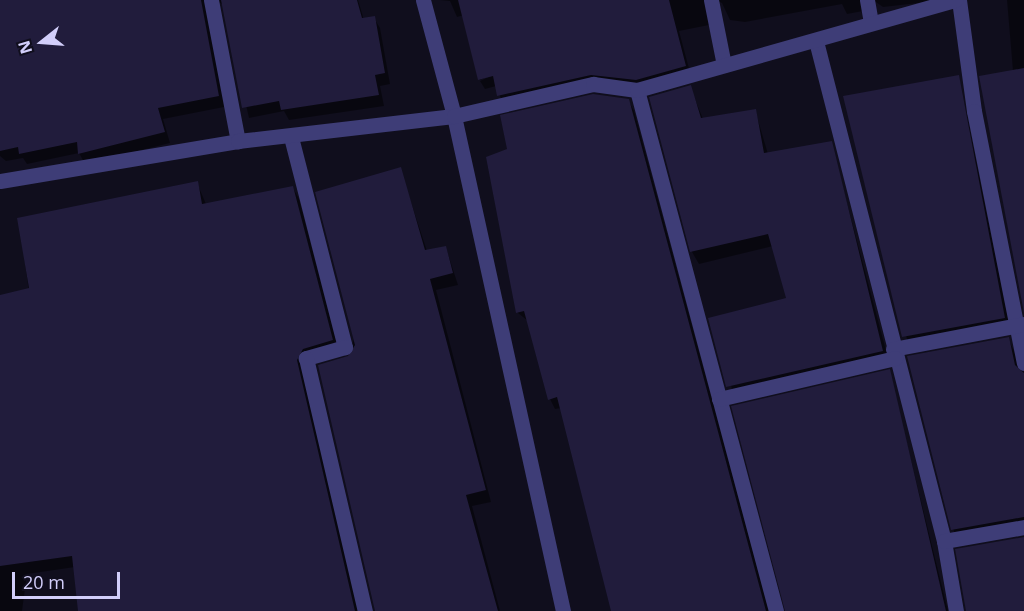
<!DOCTYPE html>
<html>
<head>
<meta charset="utf-8">
<style>
	body { margin:0 }
	#map { position:relative; width:1024px; height:611px; overflow:hidden; background:#100e1d; font-family:"Open Sans",sans-serif }
	div>[style] { position:absolute }
	[style*='--x'] { left:calc(var(--x)*1px); top:calc(var(--y)*1px); width:calc(var(--w)*1px); rotate:calc(var(--a)*1deg) }
	.shadow>* { inset:0; background:#0007 }
	.building>* { inset:0; background:#211c3c }
	.minor>* { height:15px; margin:-7.5px; padding:0 7.5px; transform-origin:7.5px; border-radius:7.5px; background:#3e3d77 }
	span { translate:-50% -50%; white-space:nowrap; text-align:center; line-height:1.15; -webkit-text-stroke:6px #100e1d; paint-order:stroke }
	.north { position:absolute; left:12px; top:12px; width:60px; height:60px; -webkit-text-stroke:4px #100e1d; paint-order:stroke; rotate:253deg; font-size:16px; font-weight:700; line-height:24px; text-align:center; color:#d2cefa }
	.north::after { content:''; display:block; margin:auto; width:21px; height:27px; background:#d2cefa; clip-path:polygon(50% 0,100% 100%,50% 72%,0 100%) }
	.scale { position:absolute; left:12px; top:572px; width:108px; height:27px; box-sizing:border-box; border:3px solid #d2cefa; border-top:0; padding-left:8px; font-size:18px; line-height:21px; white-space:nowrap; color:#d2cefa; -webkit-text-stroke:4px #100e1d; paint-order:stroke }
</style>
</head>
<body>
<div id="map">
	<div class="shadow">
		<div style="clip-path:polygon(0 0,358px 0,364px 20px,374px 18px,380px 28px,390px 84px,380px 86px,384px 106px,289px 120px,284px 111px,249px 118px,223px 5px,216px 0,224px 107px,163px 119px,170px 143px,85px 164px,79px 153px,27px 164px,23px 158px,6px 161px,0 156px)"></div>
		<div style="clip-path:polygon(440px 0,872px 0,863px 11px,847px 14px,842px 4px,745px 22px,730px 20px,722px 3px,715px 0,709px 25px,679px 31px,691px 76px,643px 90px,598px 84px,504px 106px,496px 86px,485px 89px,480px 81px,499px 72px,480px 80px,464px 15px,457px 17px,450px 1px)"></div>
		<div style="clip-path:polygon(873px 0,945px 0,883px 7px)"></div>
		<div style="clip-path:polygon(1007px 0,1024px 0,1024px 305px,1013px 71px)"></div>
		<div style="clip-path:polygon(959px 77px,1010px 328px,909px 347px,845px 97px)"></div>
		<div style="clip-path:polygon(690px 87px,703px 119px,755px 110px,768px 154px,831px 143px,889px 362px,735px 398px,710px 319px,788px 299px,773px 246px,699px 264px,692px 252px,651px 98px)"></div>
		<div style="clip-path:polygon(628px 100px,634px 111px,769px 611px,614px 611px,561px 408px,555px 409px,550px 399px,528px 321px,518px 313px,487px 158px)"></div>
		<div style="clip-path:polygon(400px 169px,427px 251px,446px 248px,458px 285px,436px 290px,491px 502px,472px 506px,500px 611px,375px 611px,349px 357px)"></div>
		<div style="clip-path:polygon(197px 183px,206px 204px,293px 188px,299px 199px,339px 352px,309px 360px,358px 611px,79px 611px,75px 567px,27px 574px,22px 611px,0 611px,0 296px,29px 292px,19px 219px)"></div>
		<div style="clip-path:polygon(1008px 338px,1024px 373px,1024px 528px,958px 539px,953px 529px)"></div>
		<div style="clip-path:polygon(889px 371px,948px 611px,786px 611px)"></div>
	</div>
	<div class="building">
		<div style="clip-path:polygon(0 0,201px 0,219px 96px,158px 108px,165px 132px,78px 154px,77px 142px,19px 154px,18px 147px,0 151px)"></div>
		<div style="clip-path:polygon(221px 0,357px 0,362px 18px,375px 16px,385px 73px,375px 75px,379px 95px,281px 110px,279px 101px,242px 108px)"></div>
		<div style="clip-path:polygon(458px 0,669px 0,686px 66px,636px 80px,591px 75px,497px 96px,493px 76px,478px 80px)"></div>
		<div style="clip-path:polygon(1024px 68px,1024px 313px,979px 76px)"></div>
		<div style="clip-path:polygon(959px 75px,1005px 318px,902px 337px,843px 96px)"></div>
		<div style="clip-path:polygon(691px 85px,701px 118px,756px 109px,764px 153px,832px 141px,883px 351px,726px 387px,708px 318px,786px 298px,768px 234px,690px 252px,649px 97px)"></div>
		<div style="clip-path:polygon(593px 94px,629px 99px,766px 611px,611px 611px,557px 397px,548px 400px,524px 311px,516px 313px,486px 157px,507px 149px,500px 115px)"></div>
		<div style="clip-path:polygon(401px 167px,425px 250px,446px 246px,453px 273px,430px 279px,486px 490px,466px 495px,498px 611px,375px 611px,318px 365px,348px 356px,355px 345px,315px 192px)"></div>
		<div style="clip-path:polygon(198px 181px,202px 204px,293px 186px,333px 340px,303px 349px,297px 360px,355px 611px,78px 611px,72px 556px,0 566px,0 295px,29px 288px,17px 218px)"></div>
		<div style="clip-path:polygon(1009px 337px,1015px 365px,1024px 373px,1024px 517px,951px 530px,907px 356px)"></div>
		<div style="clip-path:polygon(890px 369px,946px 611px,785px 611px,731px 406px)"></div>
		<div style="clip-path:polygon(1024px 537px,1024px 611px,966px 611px,955px 549px)"></div>
	</div>
	<div class="minor">
		<div style="--x:211;--y:0;--w:144;--a:79.2"></div>
		<div style="--x:423;--y:0;--w:120;--a:75"></div>
		<div style="--x:454;--y:116;--w:507;--a:77.58"></div>
		<div style="--x:711;--y:0;--w:66;--a:78.7"></div>
		<div style="--x:867;--y:0;--w:23;--a:80"></div>
		<div style="--x:959;--y:0;--w:112;--a:82.3"></div>
		<div style="--x:974;--y:111;--w:257;--a:78.8"></div>
		<div style="--x:816;--y:41;--w:516;--a:75.64"></div>
		<div style="--x:944;--y:541;--w:71;--a:80.3"></div>
		<div style="--x:637;--y:90;--w:539;--a:75.06"></div>
		<div style="--x:291;--y:137;--w:217;--a:75.6"></div>
		<div style="--x:345;--y:347;--w:41;--a:164.2"></div>
		<div style="--x:306;--y:358;--w:260;--a:76.9"></div>
		<div style="--x:0;--y:181;--w:241;--a:-9.5"></div>
		<div style="--x:238;--y:141;--w:217;--a:-6.6"></div>
		<div style="--x:454;--y:116;--w:143;--a:-13"></div>
		<div style="--x:593;--y:84;--w:44;--a:7.8"></div>
		<div style="--x:637;--y:90;--w:331;--a:-15.8"></div>
		<div style="--x:893;--y:349;--w:133;--a:-10.8"></div>
		<div style="--x:719;--y:399;--w:181;--a:-13.1"></div>
		<div style="--x:944;--y:541;--w:81;--a:-9.9"></div>
	</div>
	<div class="north">N</div>
	<div class="scale">20 m</div>
</div>
</body>
</html>
